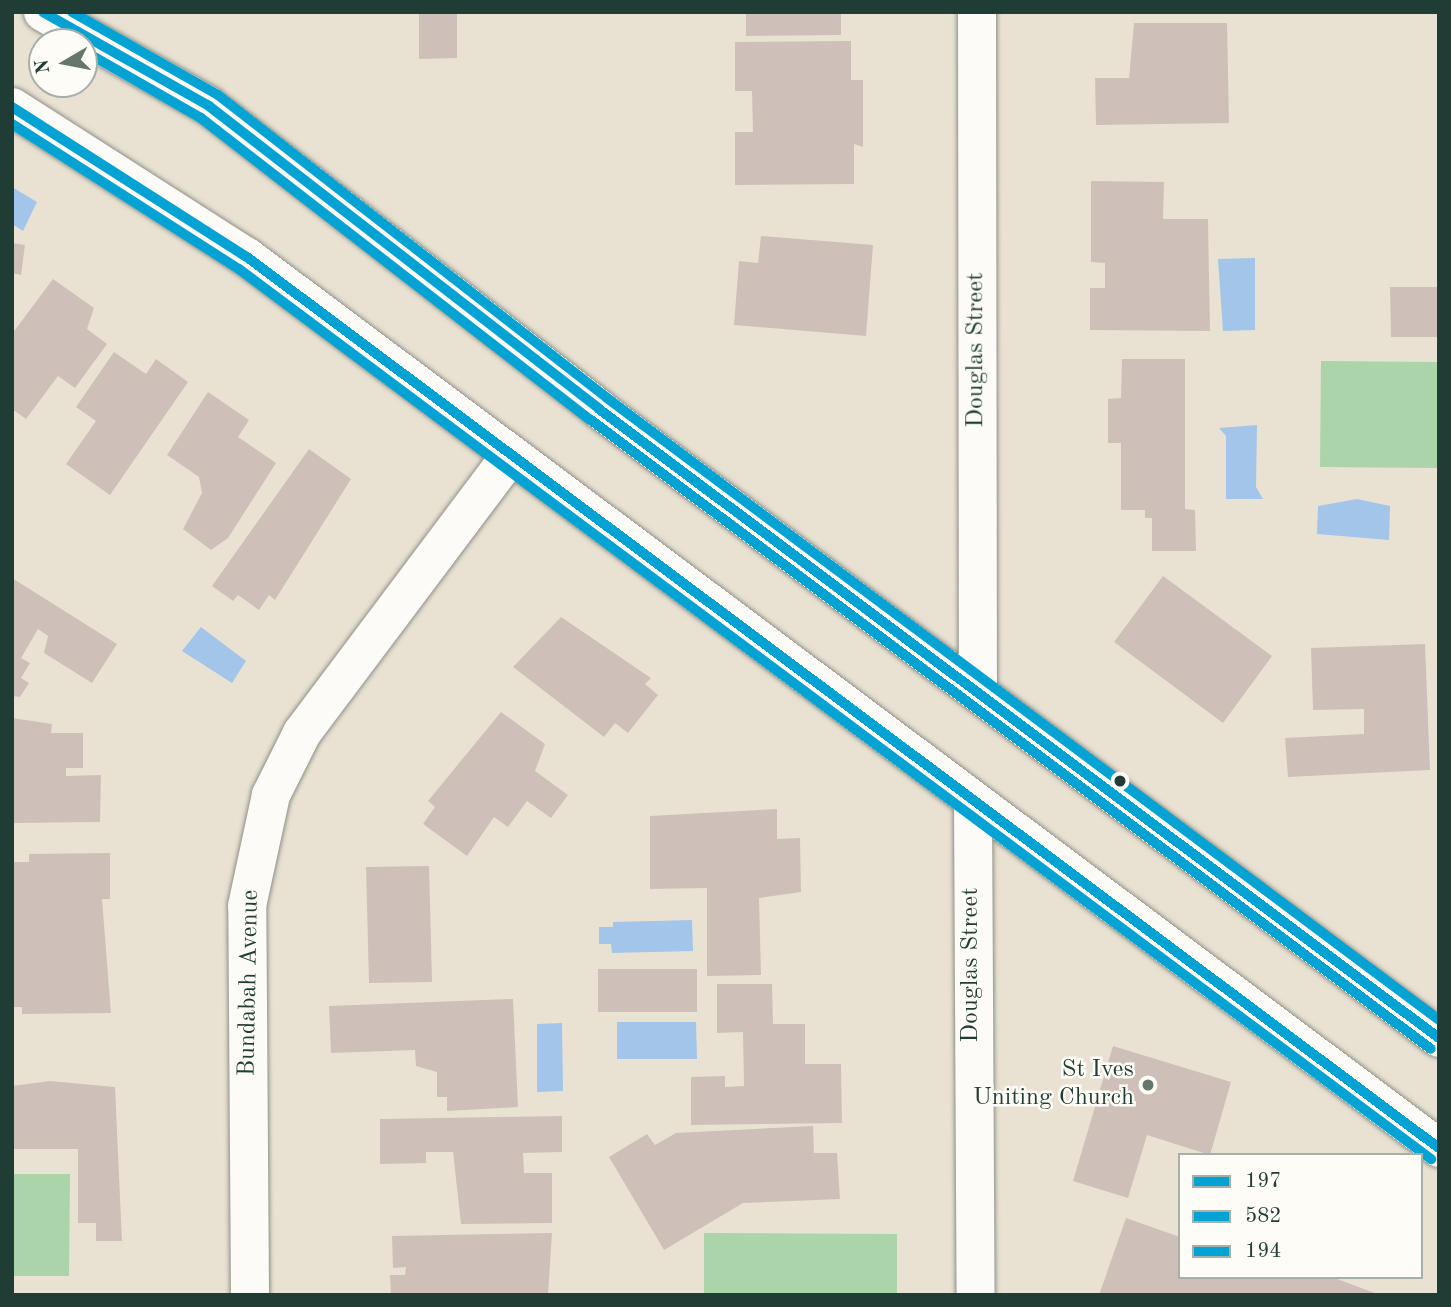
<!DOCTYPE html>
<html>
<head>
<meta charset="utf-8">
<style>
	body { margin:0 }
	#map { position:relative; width:1451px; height:1307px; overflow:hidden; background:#e9e2d3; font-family:"Old Standard TT",serif }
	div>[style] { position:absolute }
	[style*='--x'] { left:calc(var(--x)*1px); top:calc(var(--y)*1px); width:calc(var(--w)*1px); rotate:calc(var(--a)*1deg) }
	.green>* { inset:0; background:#abd4ab }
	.water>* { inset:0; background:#a2c5e9 }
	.building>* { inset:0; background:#cec0b8 }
	.roads { filter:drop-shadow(0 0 2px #8f9188) drop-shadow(0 0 2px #8f9188) }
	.street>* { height:38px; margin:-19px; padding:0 19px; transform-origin:19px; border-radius:19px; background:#fcfbf8 }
	.highway>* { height:38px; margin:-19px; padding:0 19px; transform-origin:19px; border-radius:19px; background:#fcfbf8 }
	.bus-1>* { height:10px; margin:-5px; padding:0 5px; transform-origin:5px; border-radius:5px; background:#05a3d3 }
	.bus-2>* { height:10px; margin:-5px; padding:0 5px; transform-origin:5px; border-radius:5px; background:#05a3d3 }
	.bus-3>* { height:10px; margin:-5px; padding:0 5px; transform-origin:5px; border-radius:5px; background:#05a3d3 }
	.dots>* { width:19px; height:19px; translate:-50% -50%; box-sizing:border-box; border:4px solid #fdfcf7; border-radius:50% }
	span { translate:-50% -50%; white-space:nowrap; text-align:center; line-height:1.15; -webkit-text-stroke:5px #fdfcf7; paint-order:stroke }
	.street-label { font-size:24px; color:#1f3d34 }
	.poi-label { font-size:24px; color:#1f3d34 }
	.right { translate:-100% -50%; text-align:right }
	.frame { position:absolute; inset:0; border:14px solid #1f3d34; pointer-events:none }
	.legend { position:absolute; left:1178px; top:1153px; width:245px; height:126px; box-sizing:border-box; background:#fdfcf7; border:2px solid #a4b0a9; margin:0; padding:9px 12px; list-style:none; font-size:21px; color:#1f3d34 }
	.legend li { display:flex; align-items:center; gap:14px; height:35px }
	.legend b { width:35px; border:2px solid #a4b0a9 }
	.north { position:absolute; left:28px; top:28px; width:70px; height:70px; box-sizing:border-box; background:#fdfcf7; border:2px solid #a4b0a9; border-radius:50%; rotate:260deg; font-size:19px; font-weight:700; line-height:28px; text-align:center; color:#1f3d34 }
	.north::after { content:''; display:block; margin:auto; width:24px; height:32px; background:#66776c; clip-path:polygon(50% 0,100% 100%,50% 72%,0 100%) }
</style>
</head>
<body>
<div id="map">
	<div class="green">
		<div style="clip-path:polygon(1321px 361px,1439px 362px,1439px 468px,1320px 467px)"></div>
		<div style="clip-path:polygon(12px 1174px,70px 1174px,69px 1276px,12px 1276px)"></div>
		<div style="clip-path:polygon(704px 1233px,897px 1234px,897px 1295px,704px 1295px)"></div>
	</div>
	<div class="water">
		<div style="clip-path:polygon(12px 187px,37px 202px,23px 231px,12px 224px)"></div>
		<div style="clip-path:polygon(1255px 258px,1255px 330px,1223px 331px,1218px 259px)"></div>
		<div style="clip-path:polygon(1257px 425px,1256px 487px,1263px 499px,1226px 499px,1226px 436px,1219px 428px)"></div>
		<div style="clip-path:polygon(1357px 499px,1390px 506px,1389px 540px,1317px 534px,1318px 506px)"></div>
		<div style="clip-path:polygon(201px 627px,246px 661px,232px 683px,182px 651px)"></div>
		<div style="clip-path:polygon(692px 920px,693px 951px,612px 953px,611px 944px,599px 944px,599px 927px,613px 927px,613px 922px)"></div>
		<div style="clip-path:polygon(617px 1022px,696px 1022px,697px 1059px,617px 1059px)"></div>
		<div style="clip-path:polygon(562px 1023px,563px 1091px,537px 1092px,537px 1024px)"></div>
	</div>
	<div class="building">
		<div style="clip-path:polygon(419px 12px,457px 12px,457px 58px,419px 59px)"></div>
		<div style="clip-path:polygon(746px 12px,841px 12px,841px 35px,746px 36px)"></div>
		<div style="clip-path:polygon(1134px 23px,1227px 23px,1229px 123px,1096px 125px,1095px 78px,1129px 78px)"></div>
		<div style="clip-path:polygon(851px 41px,851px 80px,863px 80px,863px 147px,854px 144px,854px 184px,735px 185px,735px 132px,753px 132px,752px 91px,735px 91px,735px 42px)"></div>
		<div style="clip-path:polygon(1091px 181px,1164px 182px,1163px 219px,1208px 219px,1210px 331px,1090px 330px,1090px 288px,1105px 288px,1105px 263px,1091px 262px)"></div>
		<div style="clip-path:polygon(761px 236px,873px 245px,866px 336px,734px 325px,739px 261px,758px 263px)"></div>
		<div style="clip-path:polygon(12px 243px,25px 245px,21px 275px,12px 273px)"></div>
		<div style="clip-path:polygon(53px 279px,94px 308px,87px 329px,107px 344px,75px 388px,58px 376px,26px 419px,12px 409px,12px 334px)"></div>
		<div style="clip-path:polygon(1390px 287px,1439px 287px,1439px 337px,1391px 337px)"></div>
		<div style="clip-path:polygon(114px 352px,146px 374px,156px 359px,188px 382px,110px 495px,66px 464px,96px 421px,76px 407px)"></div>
		<div style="clip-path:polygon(1122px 359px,1185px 359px,1185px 509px,1195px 510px,1196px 551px,1152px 551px,1152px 518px,1145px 518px,1145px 510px,1121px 510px,1121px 443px,1108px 443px,1108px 399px,1121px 398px)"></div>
		<div style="clip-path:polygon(208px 392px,249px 420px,238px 437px,276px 463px,228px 538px,211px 550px,183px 529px,202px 493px,199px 477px,167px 455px)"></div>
		<div style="clip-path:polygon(309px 449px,351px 479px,275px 600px,269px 595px,259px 610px,238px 595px,233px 601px,212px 586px)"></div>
		<div style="clip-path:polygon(1163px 576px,1272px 656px,1223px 723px,1114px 642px)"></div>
		<div style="clip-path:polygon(12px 578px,117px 644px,92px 683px,44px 653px,48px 636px,38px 629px,21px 658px,30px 663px,21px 678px,29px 683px,20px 697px,12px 696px)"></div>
		<div style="clip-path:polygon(561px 617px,651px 678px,645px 684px,658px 695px,628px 733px,615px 723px,604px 737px,513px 667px)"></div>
		<div style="clip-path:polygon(1425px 644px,1430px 770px,1288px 777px,1285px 738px,1364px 734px,1364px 709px,1313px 710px,1311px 648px)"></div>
		<div style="clip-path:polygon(501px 712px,545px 744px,535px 771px,568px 795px,551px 818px,527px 801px,508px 827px,494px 817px,467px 856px,423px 824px,435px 807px,428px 801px)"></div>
		<div style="clip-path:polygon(12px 718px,52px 724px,51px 733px,83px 733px,83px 768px,66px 768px,66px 776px,101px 775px,100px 822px,12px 823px)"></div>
		<div style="clip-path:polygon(777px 809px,777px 839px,800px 838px,801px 892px,759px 898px,761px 975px,707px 976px,707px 888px,650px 889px,650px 816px)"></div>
		<div style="clip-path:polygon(110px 853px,110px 899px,102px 899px,111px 1013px,22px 1014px,22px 1007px,12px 1007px,12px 862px,29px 862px,29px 854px)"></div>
		<div style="clip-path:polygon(429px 866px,432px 982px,369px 983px,366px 867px)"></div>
		<div style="clip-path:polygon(598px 969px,697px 969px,697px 1012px,598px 1012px)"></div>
		<div style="clip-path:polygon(717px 984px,772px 984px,773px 1024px,805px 1024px,805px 1064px,841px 1064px,842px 1123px,691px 1125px,691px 1077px,725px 1076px,725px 1087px,744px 1086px,743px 1032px,717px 1033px)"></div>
		<div style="clip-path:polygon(513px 999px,518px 1107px,447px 1111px,447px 1097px,437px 1097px,437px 1072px,416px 1066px,415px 1050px,331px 1053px,329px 1006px)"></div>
		<div style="clip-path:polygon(1113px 1046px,1231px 1082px,1210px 1155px,1147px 1135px,1128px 1198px,1073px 1181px)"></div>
		<div style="clip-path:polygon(50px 1081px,115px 1087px,122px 1241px,96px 1241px,96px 1223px,78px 1223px,78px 1149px,12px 1149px,12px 1086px)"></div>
		<div style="clip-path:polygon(562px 1116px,562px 1152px,523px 1153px,524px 1173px,552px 1173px,552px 1223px,461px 1224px,453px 1152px,426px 1152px,426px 1163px,380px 1164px,380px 1119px)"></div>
		<div style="clip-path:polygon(813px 1126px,814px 1153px,837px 1153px,840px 1199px,743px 1203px,664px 1250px,609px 1157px,647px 1134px,655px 1145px,676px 1133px)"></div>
		<div style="clip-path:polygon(1126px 1218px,1180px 1237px,1180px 1277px,1332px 1277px,1380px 1295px,1099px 1295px)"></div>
		<div style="clip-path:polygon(552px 1233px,548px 1295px,391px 1295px,390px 1275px,405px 1275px,406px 1267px,393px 1268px,392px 1236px)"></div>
	</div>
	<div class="roads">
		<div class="street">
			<div style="--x:977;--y:12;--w:676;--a:89.92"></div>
			<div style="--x:973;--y:803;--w:492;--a:89.7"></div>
			<div style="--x:250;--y:1295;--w:389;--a:-90.4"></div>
			<div style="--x:247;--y:906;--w:114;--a:-77.8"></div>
			<div style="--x:271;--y:795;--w:69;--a:-63.4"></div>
			<div style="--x:302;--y:733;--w:346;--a:-53.1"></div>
		</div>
		<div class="highway">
			<div style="--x:43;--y:12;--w:191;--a:29.5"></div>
			<div style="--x:209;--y:106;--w:494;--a:37.8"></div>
			<div style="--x:599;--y:409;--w:1049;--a:36.83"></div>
			<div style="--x:12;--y:107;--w:279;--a:32.6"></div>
			<div style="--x:247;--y:257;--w:1488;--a:36.78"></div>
		</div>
	</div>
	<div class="bus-1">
		<div style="--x:43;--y:12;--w:191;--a:29.5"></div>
		<div style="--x:209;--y:106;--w:494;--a:37.8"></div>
		<div style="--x:599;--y:409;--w:1049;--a:36.83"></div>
		<div style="--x:12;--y:107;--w:279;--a:32.6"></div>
		<div style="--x:247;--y:257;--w:1488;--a:36.78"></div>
	</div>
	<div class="bus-2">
		<div style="--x:84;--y:51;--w:135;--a:29.8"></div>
		<div style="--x:201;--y:118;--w:493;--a:37.8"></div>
		<div style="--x:591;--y:420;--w:1049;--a:36.83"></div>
		<div style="--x:12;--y:124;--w:269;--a:32.6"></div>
		<div style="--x:239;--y:269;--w:1488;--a:36.75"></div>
	</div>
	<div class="bus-3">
		<div style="--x:72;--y:12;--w:168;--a:29.6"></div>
		<div style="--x:218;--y:95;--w:493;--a:37.9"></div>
		<div style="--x:607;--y:398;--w:1039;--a:36.78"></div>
	</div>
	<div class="dots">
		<div style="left:1120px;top:781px;background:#1f3d34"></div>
		<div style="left:1148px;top:1085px;background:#66776c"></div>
	</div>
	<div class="street-label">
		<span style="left:977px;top:350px;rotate:-90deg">Douglas Street</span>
		<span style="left:972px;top:965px;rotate:-90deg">Douglas Street</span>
		<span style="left:250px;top:983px;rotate:-89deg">Bundabah Avenue</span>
	</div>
	<div class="poi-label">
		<span class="right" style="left:1134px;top:1085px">St Ives<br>Uniting Church</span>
	</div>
	<div class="frame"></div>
	<ul class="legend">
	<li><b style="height:9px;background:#05a3d3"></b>197</li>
	<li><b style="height:9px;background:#05a3d3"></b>582</li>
	<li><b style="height:9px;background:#05a3d3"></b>194</li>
	</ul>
	<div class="north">N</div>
</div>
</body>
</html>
